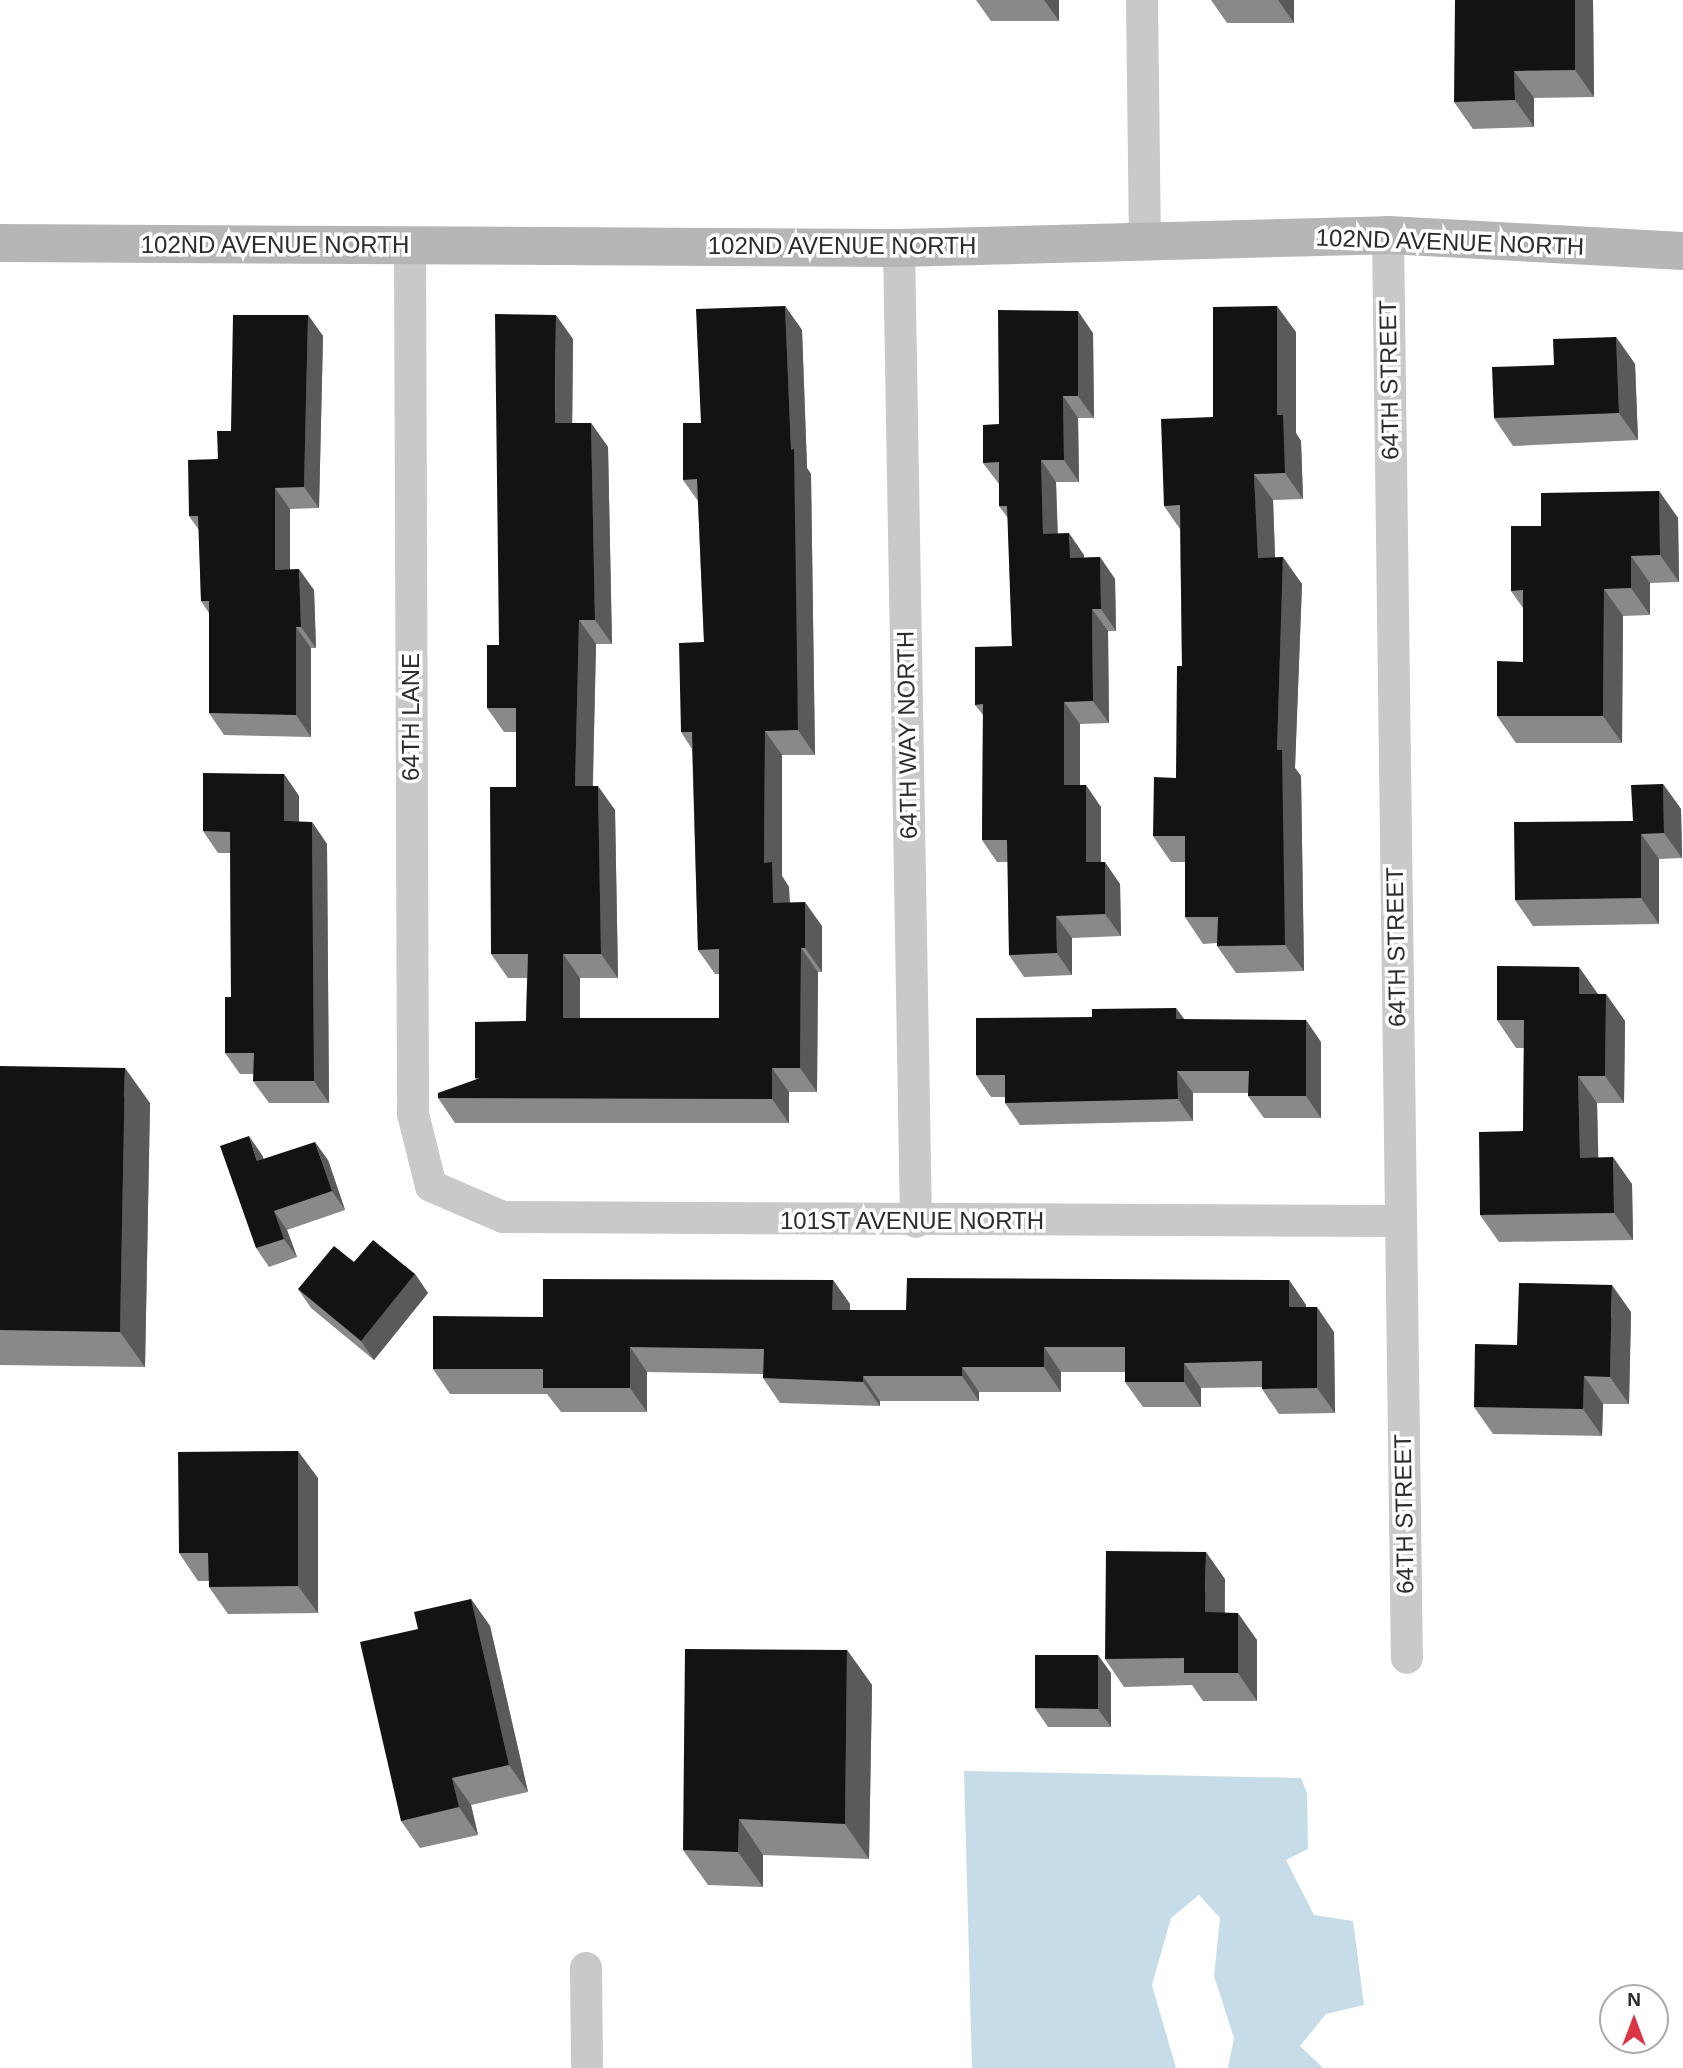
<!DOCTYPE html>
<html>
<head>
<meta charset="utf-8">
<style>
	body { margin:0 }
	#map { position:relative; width:1683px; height:2068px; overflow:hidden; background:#fff; font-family:Helvetica,sans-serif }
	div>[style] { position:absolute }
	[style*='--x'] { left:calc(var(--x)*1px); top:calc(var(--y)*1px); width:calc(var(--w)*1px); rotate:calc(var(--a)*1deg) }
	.water>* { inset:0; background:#c6dce8 }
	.street>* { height:32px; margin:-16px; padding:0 16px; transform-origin:16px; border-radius:16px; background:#c9c9c9 }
	.secondary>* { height:38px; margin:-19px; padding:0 19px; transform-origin:19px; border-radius:19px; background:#b6b6b6 }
	.wall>* { inset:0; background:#898989 }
	.shaded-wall>* { inset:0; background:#5a5a5a }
	.building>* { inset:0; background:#131313 }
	span { translate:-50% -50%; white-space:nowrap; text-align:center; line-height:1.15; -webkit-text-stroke:7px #fff; paint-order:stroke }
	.street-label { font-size:24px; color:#2c2c2c }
	.north { position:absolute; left:1599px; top:1984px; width:70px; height:70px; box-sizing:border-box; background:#fff; border:2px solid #ababab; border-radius:50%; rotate:0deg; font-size:19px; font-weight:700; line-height:28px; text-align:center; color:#2c2c2c }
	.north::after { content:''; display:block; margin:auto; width:24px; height:32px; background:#dc3444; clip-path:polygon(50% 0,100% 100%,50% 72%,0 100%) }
</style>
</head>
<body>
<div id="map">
	<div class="water">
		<div style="clip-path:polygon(964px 1771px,1301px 1778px,1307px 1793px,1308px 1849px,1286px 1860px,1314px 1915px,1353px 1921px,1364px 2005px,1326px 2014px,1300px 2046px,1323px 2068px,1228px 2068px,1234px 2038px,1214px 1976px,1220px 1918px,1199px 1895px,1171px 1918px,1152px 1985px,1176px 2068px,972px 2068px)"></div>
	</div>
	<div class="street">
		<div style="--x:1142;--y:0;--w:243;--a:89.3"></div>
		<div style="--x:1388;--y:235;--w:1423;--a:89.24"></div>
		<div style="--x:410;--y:245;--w:869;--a:89.8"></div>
		<div style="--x:413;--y:1114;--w:74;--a:76"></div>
		<div style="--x:431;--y:1186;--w:78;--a:23.3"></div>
		<div style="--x:503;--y:1217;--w:896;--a:0.26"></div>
		<div style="--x:899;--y:248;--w:974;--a:89"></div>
		<div style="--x:586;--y:1968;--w:100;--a:89.4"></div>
	</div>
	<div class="secondary">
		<div style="--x:0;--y:243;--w:899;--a:0.32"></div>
		<div style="--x:899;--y:248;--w:489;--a:-1.5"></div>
		<div style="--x:1388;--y:235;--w:295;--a:3.1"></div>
	</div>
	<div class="wall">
		<div style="clip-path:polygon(976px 0,1059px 0,1059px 21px,991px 21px)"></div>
		<div style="clip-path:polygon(1211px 0,1294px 0,1294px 23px,1227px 23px)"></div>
		<div style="clip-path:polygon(1593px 0,1594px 97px,1534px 98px,1534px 127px,1473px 129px,1454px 102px)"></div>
		<div style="clip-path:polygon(785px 306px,802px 330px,807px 468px,811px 474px,815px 755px,782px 755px,782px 876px,789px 887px,790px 902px,822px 926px,822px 972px,818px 972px,817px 1092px,789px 1092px,789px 1123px,455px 1123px,438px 1098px,476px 1080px,475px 1078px,526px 1021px,527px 978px,508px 978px,491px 954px,516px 787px,516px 732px,504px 732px,487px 708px,499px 645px,573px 339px,572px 423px,591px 423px,608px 447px,612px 644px,596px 644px,593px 786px,615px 810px,618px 978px,580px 978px,580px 1018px,719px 1018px,719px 974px,715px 974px,698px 950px,692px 749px,681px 732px,704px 642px,698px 501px,683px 480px,701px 423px)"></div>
		<div style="clip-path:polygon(308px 315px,323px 336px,319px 508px,290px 509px,290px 570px,314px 590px,316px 648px,311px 648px,311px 737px,224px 735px,209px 713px,209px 613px,201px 601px,199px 530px,189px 516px,231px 431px)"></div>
		<div style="clip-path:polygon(1296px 332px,1296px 433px,1301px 441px,1303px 499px,1273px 500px,1275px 558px,1302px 584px,1295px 768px,1301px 776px,1304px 971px,1236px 973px,1217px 946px,1217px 943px,1203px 944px,1185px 917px,1185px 862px,1171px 862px,1153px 836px,1176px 778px,1182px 666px,1180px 529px,1164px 506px,1213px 417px)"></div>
		<div style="clip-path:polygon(1093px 333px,1094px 418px,1078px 418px,1079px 482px,1056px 482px,1058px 533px,1084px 555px,1084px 558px,1100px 557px,1115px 579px,1116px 631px,1108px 631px,1109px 723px,1080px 724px,1080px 785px,1101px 807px,1101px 862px,1120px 884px,1121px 936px,1072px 938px,1072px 975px,1024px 977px,1009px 955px,1008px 862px,997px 862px,982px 840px,983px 715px,975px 705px,1012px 646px,1008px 518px,999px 506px,999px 484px,983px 463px,999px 424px)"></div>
		<div style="clip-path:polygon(1616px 337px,1635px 364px,1638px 440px,1513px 446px,1494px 418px)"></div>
		<div style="clip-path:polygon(1659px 491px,1678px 518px,1679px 582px,1650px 583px,1650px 615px,1623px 616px,1622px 743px,1516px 743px,1497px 716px,1523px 662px,1523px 608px,1511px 591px)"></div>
		<div style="clip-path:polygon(284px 774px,299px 796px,299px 822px,312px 822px,327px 844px,329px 1103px,269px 1103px,253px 1081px,254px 1074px,240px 1074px,225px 1053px,231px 997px,230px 853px,218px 853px,203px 831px)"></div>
		<div style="clip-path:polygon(1663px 784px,1681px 809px,1682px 858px,1659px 859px,1659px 924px,1533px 926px,1515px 900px,1633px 821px)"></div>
		<div style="clip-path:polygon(1598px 994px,1606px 994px,1625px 1021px,1624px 1103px,1597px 1103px,1598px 1157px,1632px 1184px,1633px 1240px,1499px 1242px,1480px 1215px,1523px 1131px,1524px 1048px,1516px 1048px,1497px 1020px)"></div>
		<div style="clip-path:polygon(1176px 1008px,1184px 1019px,1321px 1042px,1321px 1118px,1264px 1118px,1248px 1096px,1248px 1093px,1193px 1093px,1193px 1121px,1020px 1125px,1005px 1103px,1005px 1097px,991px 1097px,976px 1075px,1092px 1017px)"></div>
		<div style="clip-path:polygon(0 1066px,150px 1103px,145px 1367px,0 1365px)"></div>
		<div style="clip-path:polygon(262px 1155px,264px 1159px,328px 1160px,345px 1210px,287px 1230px,297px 1257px,269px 1267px,256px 1248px)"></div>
		<div style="clip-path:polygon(354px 1262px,415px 1274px,428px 1293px,374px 1360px,311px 1308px,298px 1289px)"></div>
		<div style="clip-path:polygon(833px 1280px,850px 1304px,850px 1310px,906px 1310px,1289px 1280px,1306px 1305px,1306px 1307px,1334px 1332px,1335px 1413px,1279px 1414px,1262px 1389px,1262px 1387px,1201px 1388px,1201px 1407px,1143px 1407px,1125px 1382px,1125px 1372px,1061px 1372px,1061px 1392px,979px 1392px,979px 1401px,880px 1401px,880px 1406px,780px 1403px,763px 1378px,763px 1374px,647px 1372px,647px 1412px,561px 1412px,547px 1394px,450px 1394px,433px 1369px,543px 1317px)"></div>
		<div style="clip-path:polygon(1631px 1312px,1629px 1404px,1603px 1404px,1602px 1436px,1493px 1434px,1474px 1407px,1517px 1345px)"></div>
		<div style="clip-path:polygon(318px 1478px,318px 1613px,228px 1614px,209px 1587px,209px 1581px,198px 1581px,179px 1553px)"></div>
		<div style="clip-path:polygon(1225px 1579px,1225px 1613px,1257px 1640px,1257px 1701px,1203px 1701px,1192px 1685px,1124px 1687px,1105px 1659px)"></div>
		<div style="clip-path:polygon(471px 1599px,490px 1626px,528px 1792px,471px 1805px,478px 1835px,420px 1848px,401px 1821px,418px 1629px)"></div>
		<div style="clip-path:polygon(847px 1650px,872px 1685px,869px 1859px,763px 1855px,763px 1887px,708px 1885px,683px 1850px)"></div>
		<div style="clip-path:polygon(1111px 1673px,1111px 1727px,1048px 1727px,1035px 1708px)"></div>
	</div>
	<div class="shaded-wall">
		<div style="clip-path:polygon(1044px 0,1059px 0,1059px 21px)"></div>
		<div style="clip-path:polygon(1278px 0,1294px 0,1294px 23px)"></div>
		<div style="clip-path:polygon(1575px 0,1593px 0,1594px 97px,1575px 70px)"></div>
		<div style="clip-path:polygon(1514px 71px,1534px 98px,1534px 127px,1515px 100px)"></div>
		<div style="clip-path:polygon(785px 306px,802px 330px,807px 468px,811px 474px,815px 755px,798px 730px,791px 450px)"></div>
		<div style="clip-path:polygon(1277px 306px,1296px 332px,1296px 433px,1301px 441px,1303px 499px,1285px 473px,1277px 415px)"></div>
		<div style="clip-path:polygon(1078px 311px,1093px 333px,1094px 418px,1078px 396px)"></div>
		<div style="clip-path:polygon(308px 315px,323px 336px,319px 508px,304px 487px)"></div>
		<div style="clip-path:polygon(556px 315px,573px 339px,572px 447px,555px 423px)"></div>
		<div style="clip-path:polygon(1616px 337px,1635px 364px,1638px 440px,1619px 413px)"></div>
		<div style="clip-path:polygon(1063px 396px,1078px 418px,1079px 482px,1064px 460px)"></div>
		<div style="clip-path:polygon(591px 423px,608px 447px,612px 644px,595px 620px)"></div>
		<div style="clip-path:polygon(1041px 460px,1056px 482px,1058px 556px,1043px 534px)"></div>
		<div style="clip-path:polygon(1254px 474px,1273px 500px,1276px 584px,1258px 558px)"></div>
		<div style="clip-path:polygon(275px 488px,290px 509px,290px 591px,275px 570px)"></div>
		<div style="clip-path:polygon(1659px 491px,1678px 518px,1679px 582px,1660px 555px)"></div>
		<div style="clip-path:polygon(1069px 533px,1084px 555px,1085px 580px,1070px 558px)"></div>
		<div style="clip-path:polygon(1631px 556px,1650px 583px,1650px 615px,1631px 588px)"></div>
		<div style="clip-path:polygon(1100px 557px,1115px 579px,1116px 631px,1101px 609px)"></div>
		<div style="clip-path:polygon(1283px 557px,1302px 584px,1295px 768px,1301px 776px,1304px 971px,1285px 945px,1277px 750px)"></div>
		<div style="clip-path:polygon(299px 569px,314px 590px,316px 648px,301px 627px)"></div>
		<div style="clip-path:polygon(1604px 589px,1623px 616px,1622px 743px,1603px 716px)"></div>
		<div style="clip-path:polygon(1092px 609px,1108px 631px,1109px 723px,1093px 701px)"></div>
		<div style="clip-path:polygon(579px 620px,596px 644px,592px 810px,575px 786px)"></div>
		<div style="clip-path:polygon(296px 627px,311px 648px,311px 737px,296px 715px)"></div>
		<div style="clip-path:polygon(1064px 702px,1080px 724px,1080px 807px,1064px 785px)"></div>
		<div style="clip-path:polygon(765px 731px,782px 755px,782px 876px,789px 887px,790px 927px,773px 903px,764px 863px)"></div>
		<div style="clip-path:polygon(284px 774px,299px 796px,299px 843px,284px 821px)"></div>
		<div style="clip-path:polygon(1663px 784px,1681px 809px,1682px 858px,1664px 833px)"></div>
		<div style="clip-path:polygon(1086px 785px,1101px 807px,1101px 884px,1086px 862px)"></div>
		<div style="clip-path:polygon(598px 786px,615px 810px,618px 978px,601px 954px)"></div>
		<div style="clip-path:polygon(312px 822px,327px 844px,329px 1103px,314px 1081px)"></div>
		<div style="clip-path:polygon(1641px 834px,1659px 859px,1659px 924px,1641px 898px)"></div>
		<div style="clip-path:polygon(1105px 862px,1120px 884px,1121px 936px,1105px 914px)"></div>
		<div style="clip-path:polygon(805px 902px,822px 926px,822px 972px,805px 948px)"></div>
		<div style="clip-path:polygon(1056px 916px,1072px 938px,1072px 975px,1057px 953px)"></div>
		<div style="clip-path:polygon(801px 948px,818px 972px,817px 1092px,800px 1068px)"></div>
		<div style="clip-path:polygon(563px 954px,580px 978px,580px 1042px,563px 1018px)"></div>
		<div style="clip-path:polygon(1579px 967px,1598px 994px,1579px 994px)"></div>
		<div style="clip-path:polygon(1606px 994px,1625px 1021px,1624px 1103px,1605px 1076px)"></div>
		<div style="clip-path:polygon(1176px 1008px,1192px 1030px,1176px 1019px)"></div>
		<div style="clip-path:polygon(1306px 1020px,1321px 1042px,1321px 1118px,1306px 1096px)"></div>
		<div style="clip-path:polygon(125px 1068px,150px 1103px,145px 1367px,120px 1332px)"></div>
		<div style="clip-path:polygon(772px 1068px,789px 1092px,789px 1123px,772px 1099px)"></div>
		<div style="clip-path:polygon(1177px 1071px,1193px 1093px,1193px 1121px,1178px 1099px)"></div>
		<div style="clip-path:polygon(1578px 1076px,1597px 1103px,1599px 1185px,1580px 1158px)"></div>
		<div style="clip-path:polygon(249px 1136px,262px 1155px,270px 1180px,257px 1161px)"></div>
		<div style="clip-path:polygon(315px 1142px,328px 1160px,345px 1210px,332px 1191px)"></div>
		<div style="clip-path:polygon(1613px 1157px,1632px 1184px,1633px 1240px,1614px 1213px)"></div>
		<div style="clip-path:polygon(274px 1211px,287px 1230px,297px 1257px,284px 1239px)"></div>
		<div style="clip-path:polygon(415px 1274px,428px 1293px,374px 1360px,361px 1341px)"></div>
		<div style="clip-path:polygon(833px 1280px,850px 1304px,849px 1335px,832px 1310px)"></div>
		<div style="clip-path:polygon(1289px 1280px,1306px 1305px,1307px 1332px,1289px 1307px)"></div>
		<div style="clip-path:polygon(1612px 1285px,1631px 1312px,1629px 1404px,1610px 1377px)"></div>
		<div style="clip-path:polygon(1317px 1307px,1334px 1332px,1335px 1413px,1317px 1388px)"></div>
		<div style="clip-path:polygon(630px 1347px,647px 1372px,647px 1412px,630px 1388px)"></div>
		<div style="clip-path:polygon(1044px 1347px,1061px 1372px,1061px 1392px,1044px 1367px)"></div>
		<div style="clip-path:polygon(1184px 1363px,1201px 1388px,1201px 1407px,1184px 1382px)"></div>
		<div style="clip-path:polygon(962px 1367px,979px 1392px,979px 1401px,962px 1376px)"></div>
		<div style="clip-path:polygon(863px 1376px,880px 1401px,880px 1406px,863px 1382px)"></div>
		<div style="clip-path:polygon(1584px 1376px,1603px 1404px,1602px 1436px,1583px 1409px)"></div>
		<div style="clip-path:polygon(298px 1451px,318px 1478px,318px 1613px,298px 1586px)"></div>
		<div style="clip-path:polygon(1206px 1552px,1225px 1579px,1224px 1640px,1205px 1612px)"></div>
		<div style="clip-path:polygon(471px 1599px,490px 1626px,528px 1792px,509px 1765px)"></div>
		<div style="clip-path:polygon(1238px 1613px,1257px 1640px,1257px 1701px,1238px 1673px)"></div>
		<div style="clip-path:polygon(847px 1650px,872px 1685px,869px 1859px,845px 1824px)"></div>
		<div style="clip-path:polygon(1098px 1655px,1111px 1673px,1111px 1727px,1098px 1709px)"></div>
		<div style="clip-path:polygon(452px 1778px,471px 1805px,478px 1835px,459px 1807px)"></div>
		<div style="clip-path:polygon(739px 1819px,763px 1855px,763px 1887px,738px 1852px)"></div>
	</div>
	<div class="building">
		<div style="clip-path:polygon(1455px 0,1575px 0,1575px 70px,1514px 71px,1515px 100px,1454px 102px)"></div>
		<div style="clip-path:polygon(785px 306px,791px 450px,794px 449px,798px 730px,765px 731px,764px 863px,772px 862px,773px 903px,805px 902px,805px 948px,801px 948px,800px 1068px,772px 1068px,772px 1099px,438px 1098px,438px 1093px,480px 1078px,475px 1078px,475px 1022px,526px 1021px,528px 954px,491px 954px,490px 787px,516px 787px,516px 708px,487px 708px,487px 645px,499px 645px,495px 314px,556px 315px,555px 423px,591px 423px,595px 620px,579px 620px,575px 786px,598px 786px,601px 954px,563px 954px,563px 1018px,719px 1018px,719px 949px,698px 950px,692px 732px,681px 732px,679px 643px,704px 642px,697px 479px,683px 480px,683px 423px,701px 423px,696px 309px)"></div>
		<div style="clip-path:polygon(1277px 306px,1277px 415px,1283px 415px,1285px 473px,1254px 474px,1258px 558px,1283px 557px,1277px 750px,1282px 750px,1285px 945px,1217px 946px,1218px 917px,1185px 917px,1185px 836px,1153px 836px,1154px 777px,1176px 778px,1177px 666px,1182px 666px,1180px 505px,1164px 506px,1161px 419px,1213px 417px,1213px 307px)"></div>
		<div style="clip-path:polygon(998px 310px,1078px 311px,1078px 396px,1063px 396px,1064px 460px,1041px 460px,1043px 534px,1069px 533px,1070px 558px,1100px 557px,1101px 609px,1092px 609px,1093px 701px,1064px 702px,1064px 785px,1086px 785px,1086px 862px,1105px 862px,1105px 914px,1056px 916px,1057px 953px,1009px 955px,1007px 840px,982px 840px,983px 704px,975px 705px,975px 647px,1012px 646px,1007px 506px,999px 506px,999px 462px,983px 463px,983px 425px,999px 424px)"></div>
		<div style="clip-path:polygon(233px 315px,308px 315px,304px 487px,275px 488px,275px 570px,299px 569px,301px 627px,296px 627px,296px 715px,209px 713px,209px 601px,201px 601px,198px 516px,189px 516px,188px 460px,218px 459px,217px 431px,231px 431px)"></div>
		<div style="clip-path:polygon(1616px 337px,1619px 413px,1494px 418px,1492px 367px,1554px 365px,1553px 339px)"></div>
		<div style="clip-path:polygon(1659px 491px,1660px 555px,1631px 556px,1631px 588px,1604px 589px,1603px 716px,1497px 716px,1497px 661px,1523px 662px,1523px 590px,1511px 591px,1511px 526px,1541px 526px,1541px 493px)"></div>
		<div style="clip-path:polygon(203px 773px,284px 774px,284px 821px,312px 822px,314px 1081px,253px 1081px,254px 1053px,225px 1053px,225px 997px,231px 997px,230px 832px,203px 831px)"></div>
		<div style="clip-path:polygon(1663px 784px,1664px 833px,1641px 834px,1641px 898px,1515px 900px,1514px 822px,1633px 821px,1631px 785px)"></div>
		<div style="clip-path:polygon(1497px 966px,1579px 967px,1579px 994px,1606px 994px,1605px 1076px,1578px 1076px,1580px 1158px,1613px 1157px,1614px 1213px,1480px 1215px,1479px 1132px,1523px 1131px,1524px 1020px,1497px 1020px)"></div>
		<div style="clip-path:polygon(1176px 1008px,1176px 1019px,1306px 1020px,1306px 1096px,1248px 1096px,1249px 1071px,1177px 1071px,1178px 1099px,1005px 1103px,1005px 1075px,976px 1075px,976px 1018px,1092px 1017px,1092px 1009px)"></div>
		<div style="clip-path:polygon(0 1066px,125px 1068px,120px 1332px,0 1330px)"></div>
		<div style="clip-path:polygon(249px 1136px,257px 1161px,315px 1142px,332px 1191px,274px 1211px,284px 1239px,256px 1248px,220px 1146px)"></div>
		<div style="clip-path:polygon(373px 1240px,415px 1274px,361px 1341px,298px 1289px,334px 1246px,354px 1262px)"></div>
		<div style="clip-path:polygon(907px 1278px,1289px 1280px,1289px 1307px,1317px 1307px,1317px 1388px,1262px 1389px,1262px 1361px,1184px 1363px,1184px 1382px,1125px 1382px,1125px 1347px,1044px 1347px,1044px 1367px,962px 1367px,962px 1376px,863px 1376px,863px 1382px,763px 1378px,764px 1349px,630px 1347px,630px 1388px,543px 1388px,543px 1369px,433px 1369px,433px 1316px,543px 1317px,543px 1279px,833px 1280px,832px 1310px,906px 1310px)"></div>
		<div style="clip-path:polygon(1519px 1283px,1612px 1285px,1610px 1377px,1584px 1376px,1583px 1409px,1474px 1407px,1475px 1344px,1517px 1345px)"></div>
		<div style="clip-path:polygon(298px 1451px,298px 1586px,209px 1587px,208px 1553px,179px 1553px,178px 1452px)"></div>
		<div style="clip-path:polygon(1106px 1551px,1206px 1552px,1205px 1612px,1238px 1613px,1238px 1673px,1184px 1673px,1184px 1658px,1105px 1659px)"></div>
		<div style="clip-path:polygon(471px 1599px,509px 1765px,452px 1778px,459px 1807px,401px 1821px,360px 1642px,418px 1629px,414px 1612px)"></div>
		<div style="clip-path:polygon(685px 1649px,847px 1650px,845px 1824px,739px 1819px,738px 1852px,683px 1850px)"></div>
		<div style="clip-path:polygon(1035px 1655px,1098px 1655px,1098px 1709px,1035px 1708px)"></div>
	</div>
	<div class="street-label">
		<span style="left:1450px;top:242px;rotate:2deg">102ND AVENUE NORTH</span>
		<span style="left:275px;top:245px">102ND AVENUE NORTH</span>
		<span style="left:842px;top:246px">102ND AVENUE NORTH</span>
		<span style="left:1389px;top:380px;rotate:-91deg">64TH STREET</span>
		<span style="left:411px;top:717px;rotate:-90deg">64TH LANE</span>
		<span style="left:907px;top:735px;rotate:-91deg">64TH WAY NORTH</span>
		<span style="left:1396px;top:947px;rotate:-91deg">64TH STREET</span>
		<span style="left:912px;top:1221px">101ST AVENUE NORTH</span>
		<span style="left:1404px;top:1514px;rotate:-91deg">64TH STREET</span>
	</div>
	<div class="north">N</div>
</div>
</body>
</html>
